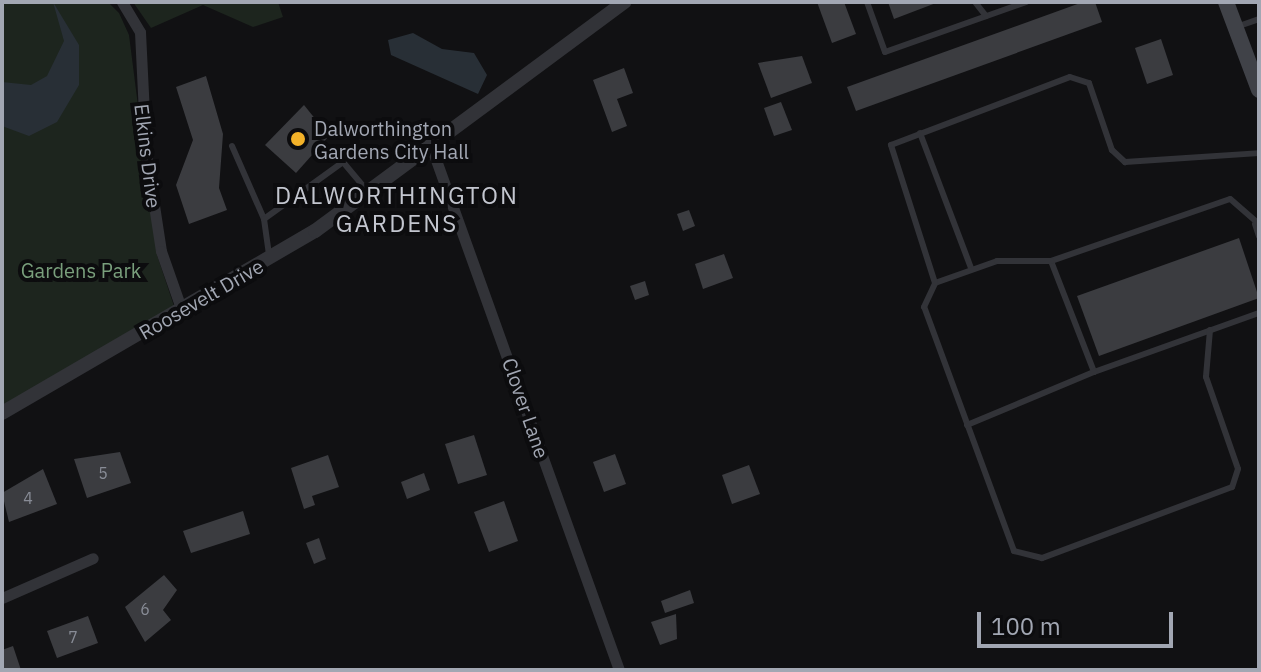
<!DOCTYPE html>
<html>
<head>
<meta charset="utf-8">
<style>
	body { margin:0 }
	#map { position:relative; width:1261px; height:672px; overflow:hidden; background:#111113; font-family:"IBM Plex Sans",sans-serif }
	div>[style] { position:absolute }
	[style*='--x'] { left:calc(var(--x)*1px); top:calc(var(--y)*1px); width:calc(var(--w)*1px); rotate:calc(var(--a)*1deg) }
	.green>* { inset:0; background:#1d251e }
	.water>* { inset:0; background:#282f36 }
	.building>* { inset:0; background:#3b3c40 }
	.service>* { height:6px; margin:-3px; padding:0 3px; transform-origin:3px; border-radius:3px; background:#323338 }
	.minor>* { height:11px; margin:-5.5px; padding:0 5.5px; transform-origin:5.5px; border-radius:5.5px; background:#323338 }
	.tertiary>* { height:14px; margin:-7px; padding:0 7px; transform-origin:7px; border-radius:7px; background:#323338 }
	.secondary>* { height:16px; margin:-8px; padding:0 8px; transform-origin:8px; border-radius:8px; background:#404248 }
	.dots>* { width:22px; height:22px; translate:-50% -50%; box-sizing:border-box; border:4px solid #0c0c0e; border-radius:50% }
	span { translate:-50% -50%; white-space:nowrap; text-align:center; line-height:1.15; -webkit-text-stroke:8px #0c0c0e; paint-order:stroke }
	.number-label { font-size:16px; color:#888c96 }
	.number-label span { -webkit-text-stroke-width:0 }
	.poi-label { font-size:20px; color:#a2a7b3 }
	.left { translate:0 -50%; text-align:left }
	.street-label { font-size:20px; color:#a2a7b3 }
	.park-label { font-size:20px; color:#799f7c }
	.quarter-label { font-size:24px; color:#c3c6cf; letter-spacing:2px }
	.frame { position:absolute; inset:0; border:4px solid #a2a7b3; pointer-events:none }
	.scale { position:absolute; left:977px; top:612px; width:196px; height:36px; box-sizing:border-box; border:4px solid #a2a7b3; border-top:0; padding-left:10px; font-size:24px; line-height:28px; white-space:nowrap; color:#a2a7b3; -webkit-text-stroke:6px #0c0c0e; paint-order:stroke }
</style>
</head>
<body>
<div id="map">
	<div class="green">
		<div style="clip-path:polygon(2px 2px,108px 2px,119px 13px,129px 35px,157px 255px,175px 309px,2px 409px)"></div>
		<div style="clip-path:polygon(133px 2px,278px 2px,283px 17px,253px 27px,203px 5px,151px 28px)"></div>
	</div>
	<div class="water">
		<div style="clip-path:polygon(53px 2px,79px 45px,79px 85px,57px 122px,29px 136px,2px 126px,2px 82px,31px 85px,47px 76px,64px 41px)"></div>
		<div style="clip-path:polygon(413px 33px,442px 49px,474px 53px,487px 75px,478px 94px,391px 55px,388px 40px)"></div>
	</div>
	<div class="building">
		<div style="clip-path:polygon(817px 2px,844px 2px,856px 34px,832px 43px)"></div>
		<div style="clip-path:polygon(888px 2px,936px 2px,936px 3px,894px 19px)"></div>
		<div style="clip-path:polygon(1083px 2px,1095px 2px,1102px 22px,856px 111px,847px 87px)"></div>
		<div style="clip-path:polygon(1161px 39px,1173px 75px,1147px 84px,1135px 48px)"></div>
		<div style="clip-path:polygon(802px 56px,812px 83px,771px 98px,758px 63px)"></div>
		<div style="clip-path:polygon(624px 68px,633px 93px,617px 99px,627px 126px,612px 132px,593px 80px)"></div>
		<div style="clip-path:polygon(206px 76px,223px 134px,219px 188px,227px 210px,189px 224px,176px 185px,193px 140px,176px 87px)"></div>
		<div style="clip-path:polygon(781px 102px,792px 130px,774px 136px,764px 108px)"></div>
		<div style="clip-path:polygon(304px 105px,329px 136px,296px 173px,265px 145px)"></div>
		<div style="clip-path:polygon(689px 210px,695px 226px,683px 231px,677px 214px)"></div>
		<div style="clip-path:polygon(1239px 238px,1259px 298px,1099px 356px,1077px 296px)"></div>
		<div style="clip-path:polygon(724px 254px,733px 278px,703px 289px,695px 264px)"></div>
		<div style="clip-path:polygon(645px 281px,649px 295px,635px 300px,630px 286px)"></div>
		<div style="clip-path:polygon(474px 435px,487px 475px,458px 484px,445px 444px)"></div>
		<div style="clip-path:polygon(120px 452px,131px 483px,87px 498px,74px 459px)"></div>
		<div style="clip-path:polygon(615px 454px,626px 484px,604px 492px,593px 462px)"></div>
		<div style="clip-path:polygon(328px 455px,339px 487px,312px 496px,315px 505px,304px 509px,291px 468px)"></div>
		<div style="clip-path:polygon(749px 465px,760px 494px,732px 504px,722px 475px)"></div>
		<div style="clip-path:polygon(43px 469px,57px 504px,9px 522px,2px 493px)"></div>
		<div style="clip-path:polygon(424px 473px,430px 490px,407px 499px,401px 482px)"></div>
		<div style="clip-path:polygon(504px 501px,518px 541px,489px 552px,474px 512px)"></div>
		<div style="clip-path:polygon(243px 511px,250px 534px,191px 553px,183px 531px)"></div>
		<div style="clip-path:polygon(319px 538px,326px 559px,314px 564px,306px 543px)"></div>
		<div style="clip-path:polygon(164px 575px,177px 590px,163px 610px,171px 620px,145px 642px,125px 607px)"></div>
		<div style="clip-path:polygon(690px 590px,694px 603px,665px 613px,661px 601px)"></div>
		<div style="clip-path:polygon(676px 614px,677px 639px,660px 645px,651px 622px)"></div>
		<div style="clip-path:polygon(88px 616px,98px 643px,57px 658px,47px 631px)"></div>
		<div style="clip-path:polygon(13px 646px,21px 670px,2px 670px,2px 650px)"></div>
	</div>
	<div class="service">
		<div style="--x:867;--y:2;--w:53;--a:70.2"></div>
		<div style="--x:885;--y:52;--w:150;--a:-19.5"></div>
		<div style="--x:975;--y:2;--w:18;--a:52"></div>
		<div style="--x:1239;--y:26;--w:21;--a:-19"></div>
		<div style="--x:920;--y:133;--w:144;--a:69.3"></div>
		<div style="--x:232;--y:146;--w:80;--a:66.3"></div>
		<div style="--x:264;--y:219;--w:97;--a:-35.8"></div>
		<div style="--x:343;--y:162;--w:39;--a:50"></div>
		<div style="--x:264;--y:219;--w:36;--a:82"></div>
		<div style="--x:1255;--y:224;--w:13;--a:72"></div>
		<div style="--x:1259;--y:224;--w:38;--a:-139"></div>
		<div style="--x:1230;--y:199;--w:189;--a:160.9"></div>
		<div style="--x:1051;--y:261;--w:119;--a:68.8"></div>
		<div style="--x:1094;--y:372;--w:175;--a:-19.7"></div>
		<div style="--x:935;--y:283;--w:66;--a:-19.5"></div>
		<div style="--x:997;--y:261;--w:54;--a:0"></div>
		<div style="--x:1210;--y:330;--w:47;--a:94.9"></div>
		<div style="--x:1206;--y:377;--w:97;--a:70.8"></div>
		<div style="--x:1238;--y:469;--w:19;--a:108"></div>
		<div style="--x:1232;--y:487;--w:203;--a:159.5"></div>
		<div style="--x:1042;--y:558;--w:29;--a:-166"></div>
		<div style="--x:1014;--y:551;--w:260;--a:-110.2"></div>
		<div style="--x:924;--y:307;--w:26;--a:-65"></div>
		<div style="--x:935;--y:283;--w:145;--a:-107.7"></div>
		<div style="--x:891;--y:145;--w:191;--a:-20.8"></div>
		<div style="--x:1070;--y:77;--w:20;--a:18"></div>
		<div style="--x:1089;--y:83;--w:71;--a:71.1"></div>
		<div style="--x:1112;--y:150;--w:18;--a:43"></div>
		<div style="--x:1125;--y:162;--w:134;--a:-3.8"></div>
		<div style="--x:967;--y:425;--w:138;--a:-22.7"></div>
	</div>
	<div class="minor">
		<div style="--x:122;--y:2;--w:35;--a:59"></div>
		<div style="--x:140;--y:32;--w:121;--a:87.2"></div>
		<div style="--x:146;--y:153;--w:99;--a:81.3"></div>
		<div style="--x:161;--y:251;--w:64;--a:70.7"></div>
		<div style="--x:431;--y:146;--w:557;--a:70.26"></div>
		<div style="--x:2;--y:598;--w:99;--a:-23.7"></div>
	</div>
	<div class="tertiary">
		<div style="--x:2;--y:413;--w:362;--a:-30.2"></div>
		<div style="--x:315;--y:231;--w:385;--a:-36.5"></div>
	</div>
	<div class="secondary">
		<div style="--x:1226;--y:2;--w:94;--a:69.4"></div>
	</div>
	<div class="dots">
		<div style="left:298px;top:139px;background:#f3b229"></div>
	</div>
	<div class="number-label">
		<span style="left:103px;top:473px">5</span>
		<span style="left:28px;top:498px">4</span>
		<span style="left:145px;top:609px">6</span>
		<span style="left:73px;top:637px">7</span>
	</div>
	<div class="poi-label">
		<span class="left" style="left:314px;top:140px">Dalworthington<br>Gardens City Hall</span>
	</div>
	<div class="street-label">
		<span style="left:148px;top:156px;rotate:83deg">Elkins Drive</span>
		<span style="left:201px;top:299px;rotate:-30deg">Roosevelt Drive</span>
		<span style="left:526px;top:408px;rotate:71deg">Clover Lane</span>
	</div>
	<div class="park-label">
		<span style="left:81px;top:270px">Gardens Park</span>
	</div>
	<div class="quarter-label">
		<span style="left:397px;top:210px">DALWORTHINGTON<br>GARDENS</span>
	</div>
	<div class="frame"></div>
	<div class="scale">100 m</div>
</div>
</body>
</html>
